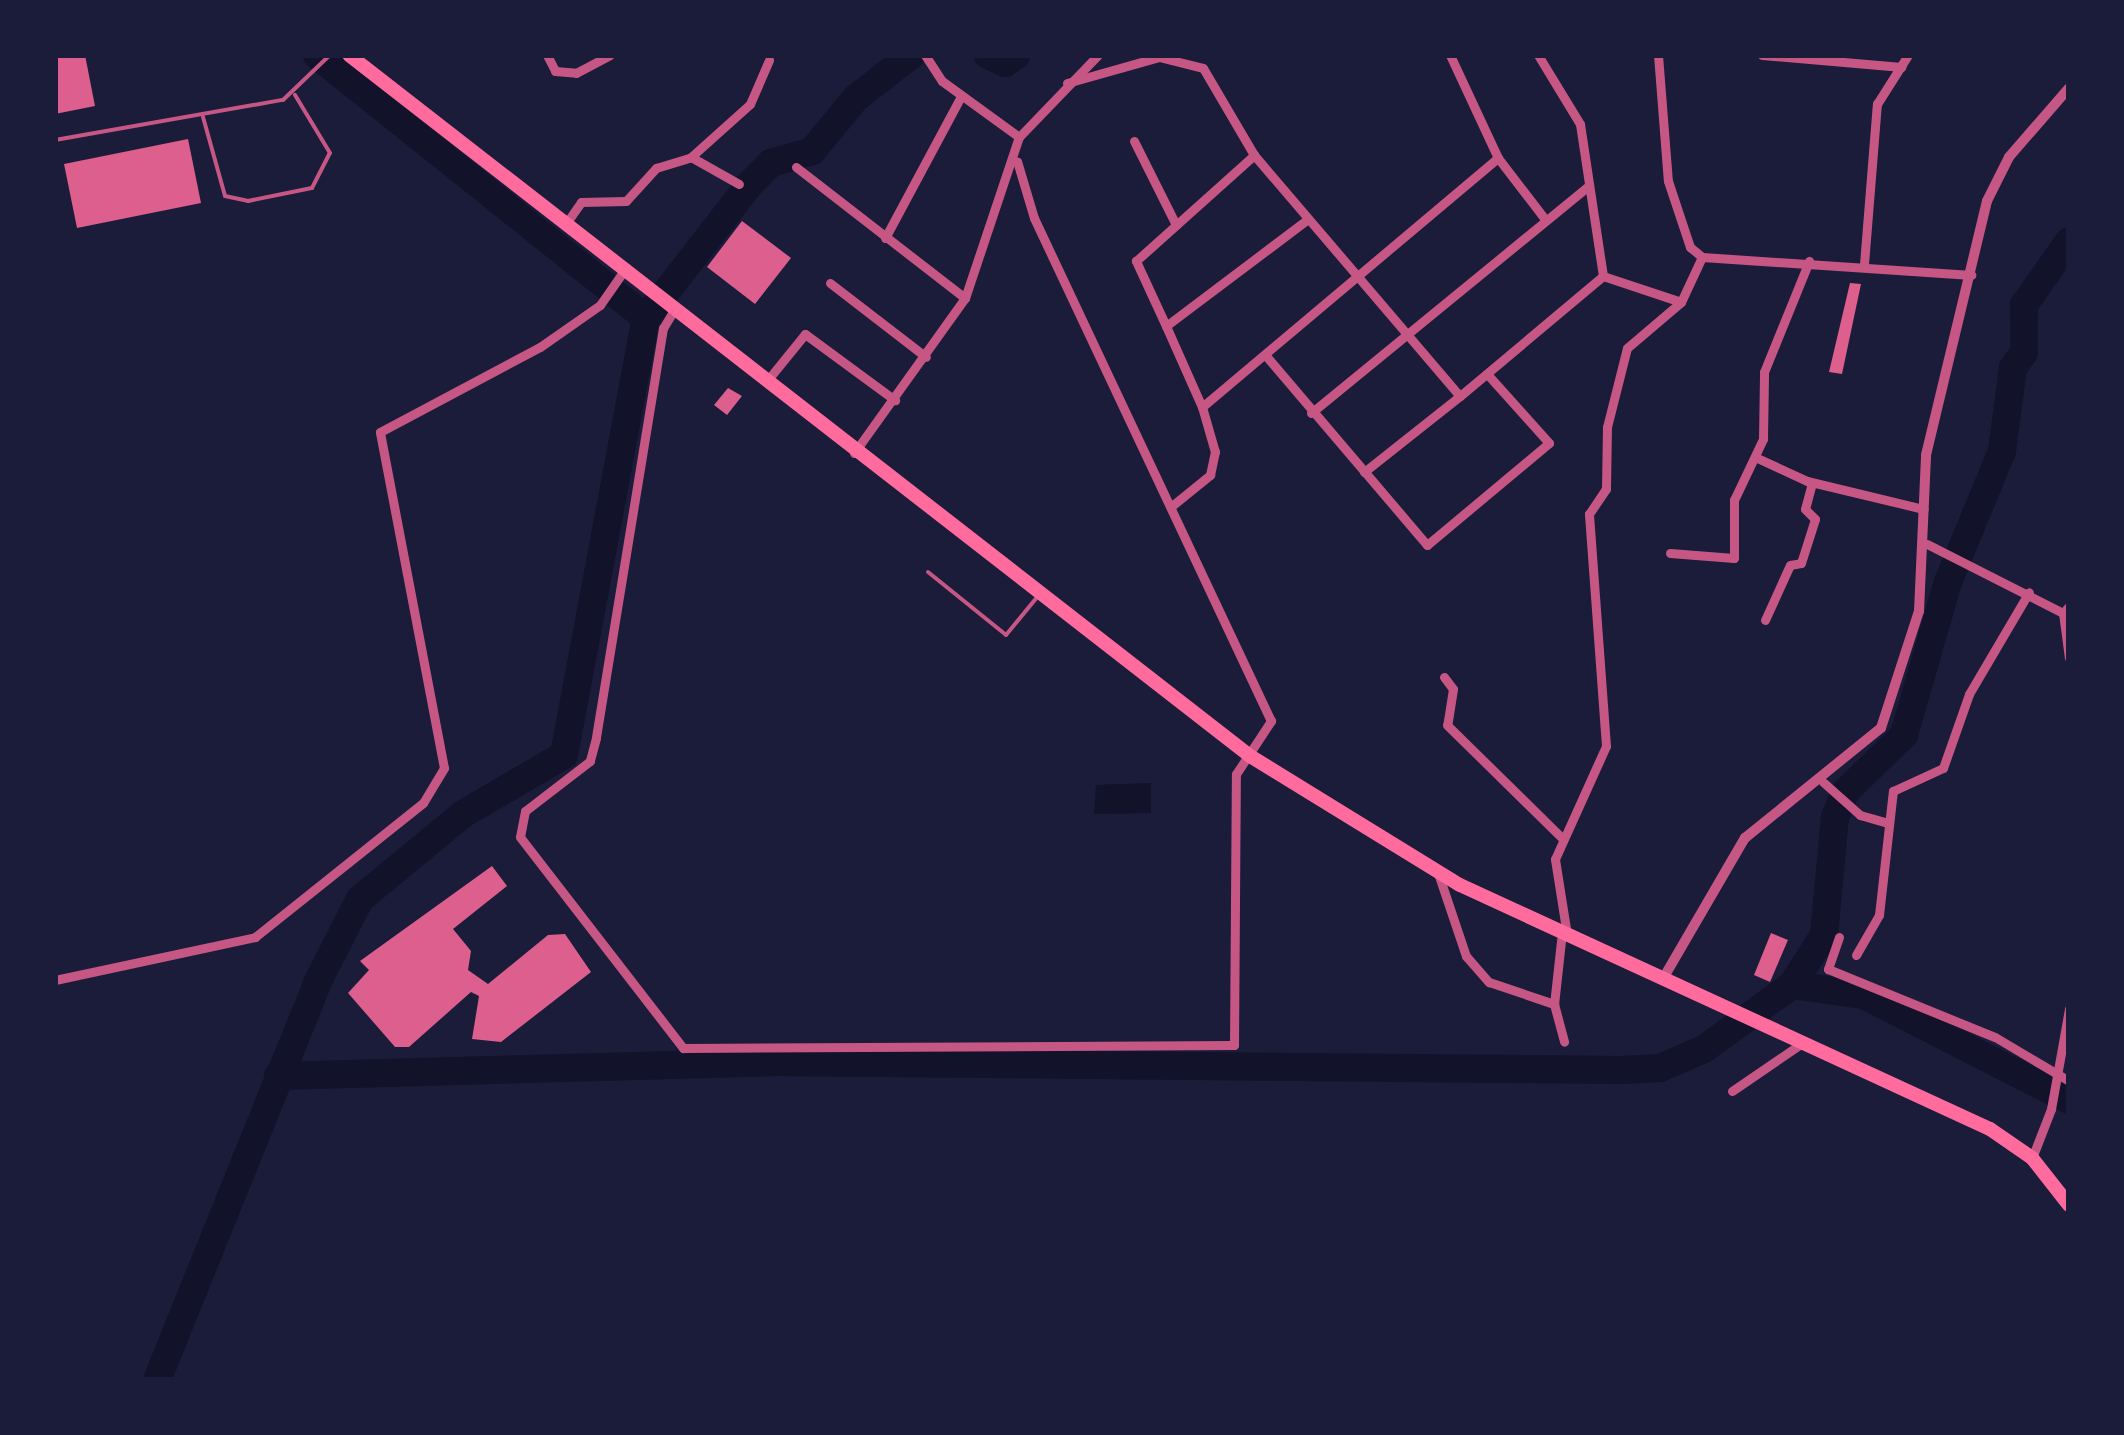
<!DOCTYPE html>
<html>
<head>
<meta charset="utf-8">
<style>
	body { margin:0 }
	#map { position:relative; width:2124px; height:1435px; overflow:hidden; background:#1b1b3a; font-family:"IBM Plex Sans",sans-serif }
	div>[style] { position:absolute }
	[style*='--x'] { left:calc(var(--x)*1px); top:calc(var(--y)*1px); width:calc(var(--w)*1px); rotate:calc(var(--a)*1deg) }
	.water>* { inset:0; background:#12122b }
	.river>* { height:28px; margin:-14px; padding:0 14px; transform-origin:14px; border-radius:14px; background:#12122b }
	.building>* { inset:0; background:#dd5f8e }
	.service>* { height:4px; margin:-2px; padding:0 2px; transform-origin:2px; border-radius:2px; background:#c65784 }
	.minor>* { height:9px; margin:-4.5px; padding:0 4.5px; transform-origin:4.5px; border-radius:4.5px; background:#c65784 }
	.tertiary>* { height:10px; margin:-5px; padding:0 5px; transform-origin:5px; border-radius:5px; background:#c65784 }
	.trunk>* { height:14px; margin:-7px; padding:0 7px; transform-origin:7px; border-radius:7px; background:#ff6b9d }
	span { translate:-50% -50%; white-space:nowrap; text-align:center; line-height:1.15; -webkit-text-stroke:9px #1b1b3a; paint-order:stroke }
	.frame { position:absolute; inset:0; border:58px solid #1b1b3a; pointer-events:none }
</style>
</head>
<body>
<div id="map">
	<div class="water">
		<div style="clip-path:polygon(1151px 783px,1151px 813px,1094px 814px,1096px 785px)"></div>
	</div>
	<div class="river">
		<div style="--x:988;--y:55;--w:19;--a:25"></div>
		<div style="--x:1005;--y:63;--w:14;--a:-34"></div>
		<div style="--x:646;--y:318;--w:168;--a:-52.2"></div>
		<div style="--x:749;--y:185;--w:31;--a:-45"></div>
		<div style="--x:771;--y:163;--w:43;--a:-16.3"></div>
		<div style="--x:812;--y:151;--w:69;--a:-50.3"></div>
		<div style="--x:856;--y:98;--w:70;--a:-38"></div>
		<div style="--x:1792;--y:985;--w:73;--a:7.9"></div>
		<div style="--x:1864;--y:995;--w:230;--a:27.1"></div>
		<div style="--x:278;--y:1076;--w:492;--a:-1.6"></div>
		<div style="--x:770;--y:1062;--w:852;--a:0.54"></div>
		<div style="--x:1622;--y:1070;--w:38;--a:-3"></div>
		<div style="--x:1660;--y:1068;--w:48;--a:-23.4"></div>
		<div style="--x:1704;--y:1049;--w:109;--a:-36"></div>
		<div style="--x:1792;--y:985;--w:59;--a:-57.4"></div>
		<div style="--x:1824;--y:935;--w:119;--a:-84.7"></div>
		<div style="--x:1835;--y:817;--w:27;--a:-68"></div>
		<div style="--x:1845;--y:792;--w:82;--a:-44"></div>
		<div style="--x:1904;--y:735;--w:159;--a:-74"></div>
		<div style="--x:1948;--y:582;--w:142;--a:-67.6"></div>
		<div style="--x:2002;--y:451;--w:84;--a:-82.5"></div>
		<div style="--x:2013;--y:368;--w:19;--a:-55"></div>
		<div style="--x:2024;--y:352;--w:47;--a:-90"></div>
		<div style="--x:2024;--y:305;--w:78;--a:-54.9"></div>
		<div style="--x:157;--y:1380;--w:428;--a:-68"></div>
		<div style="--x:317;--y:983;--w:94;--a:-62.9"></div>
		<div style="--x:360;--y:899;--w:134;--a:-39.5"></div>
		<div style="--x:463;--y:814;--w:117;--a:-30.3"></div>
		<div style="--x:564;--y:755;--w:445;--a:-79.4"></div>
		<div style="--x:646;--y:318;--w:421;--a:-141.4"></div>
	</div>
	<div class="building">
		<div style="clip-path:polygon(55px 55px,85px 55px,95px 106px,55px 114px)"></div>
		<div style="clip-path:polygon(188px 139px,201px 203px,77px 228px,64px 164px)"></div>
		<div style="clip-path:polygon(742px 221px,791px 258px,755px 304px,707px 267px)"></div>
		<div style="clip-path:polygon(1850px 283px,1861px 284px,1842px 374px,1829px 372px)"></div>
		<div style="clip-path:polygon(728px 388px,742px 396px,727px 415px,714px 405px)"></div>
		<div style="clip-path:polygon(492px 866px,507px 886px,453px 929px,471px 951px,468px 970px,488px 984px,548px 935px,565px 934px,591px 972px,501px 1042px,472px 1039px,479px 996px,471px 992px,409px 1047px,395px 1047px,348px 993px,369px 970px,360px 961px)"></div>
		<div style="clip-path:polygon(1771px 933px,1788px 940px,1770px 982px,1754px 975px)"></div>
	</div>
	<div class="service">
		<div style="--x:203;--y:117;--w:82;--a:74.4"></div>
		<div style="--x:225;--y:196;--w:24;--a:12"></div>
		<div style="--x:248;--y:201;--w:65;--a:-11.5"></div>
		<div style="--x:312;--y:188;--w:39;--a:-63"></div>
		<div style="--x:330;--y:153;--w:68;--a:-121.1"></div>
		<div style="--x:55;--y:140;--w:231;--a:-10"></div>
		<div style="--x:283;--y:100;--w:65;--a:-43.8"></div>
		<div style="--x:928;--y:572;--w:100;--a:38.9"></div>
		<div style="--x:1006;--y:635;--w:50;--a:-50.6"></div>
	</div>
	<div class="minor">
		<div style="--x:547;--y:55;--w:18;--a:63"></div>
		<div style="--x:555;--y:71;--w:21;--a:5"></div>
		<div style="--x:576;--y:73;--w:38;--a:-28"></div>
		<div style="--x:925;--y:55;--w:31;--a:57"></div>
		<div style="--x:942;--y:81;--w:95;--a:36"></div>
		<div style="--x:1538;--y:55;--w:81;--a:58.7"></div>
		<div style="--x:1580;--y:124;--w:154;--a:81.4"></div>
		<div style="--x:1658;--y:55;--w:126;--a:85.5"></div>
		<div style="--x:1668;--y:181;--w:70;--a:71.6"></div>
		<div style="--x:1690;--y:247;--w:16;--a:40"></div>
		<div style="--x:1762;--y:55;--w:140;--a:4.9"></div>
		<div style="--x:1067;--y:83;--w:96;--a:-15.8"></div>
		<div style="--x:1159;--y:57;--w:45;--a:14"></div>
		<div style="--x:1203;--y:68;--w:101;--a:59.6"></div>
		<div style="--x:1254;--y:155;--w:317;--a:49.5"></div>
		<div style="--x:1460;--y:396;--w:187;--a:-40"></div>
		<div style="--x:1134;--y:141;--w:94;--a:63.4"></div>
		<div style="--x:691;--y:157;--w:55;--a:29.4"></div>
		<div style="--x:1498;--y:158;--w:76;--a:52.5"></div>
		<div style="--x:796;--y:167;--w:214;--a:37.8"></div>
		<div style="--x:565;--y:225;--w:28;--a:-55"></div>
		<div style="--x:581;--y:202;--w:45;--a:-1.3"></div>
		<div style="--x:626;--y:201;--w:45;--a:-47.7"></div>
		<div style="--x:656;--y:168;--w:37;--a:-17"></div>
		<div style="--x:691;--y:157;--w:79;--a:-41.9"></div>
		<div style="--x:750;--y:104;--w:48;--a:-66.6"></div>
		<div style="--x:885;--y:238;--w:161;--a:-61.8"></div>
		<div style="--x:1864;--y:264;--w:161;--a:-85.4"></div>
		<div style="--x:1877;--y:104;--w:58;--a:-57.7"></div>
		<div style="--x:1603;--y:276;--w:82;--a:18.4"></div>
		<div style="--x:1681;--y:302;--w:50;--a:-65"></div>
		<div style="--x:1702;--y:257;--w:270;--a:3.8"></div>
		<div style="--x:830;--y:283;--w:121;--a:37.6"></div>
		<div style="--x:674;--y:310;--w:21;--a:121"></div>
		<div style="--x:663;--y:328;--w:415;--a:99.3"></div>
		<div style="--x:596;--y:738;--w:24;--a:105"></div>
		<div style="--x:590;--y:761;--w:82;--a:142.4"></div>
		<div style="--x:525;--y:811;--w:26;--a:101"></div>
		<div style="--x:520;--y:837;--w:267;--a:52.3"></div>
		<div style="--x:683;--y:1048;--w:551;--a:-0.31"></div>
		<div style="--x:1234;--y:1045;--w:271;--a:-89.6"></div>
		<div style="--x:1236;--y:774;--w:64;--a:-56.6"></div>
		<div style="--x:1271;--y:721;--w:556;--a:-115.23"></div>
		<div style="--x:1034;--y:218;--w:59;--a:-106.6"></div>
		<div style="--x:1166;--y:326;--w:72;--a:-114.8"></div>
		<div style="--x:1136;--y:261;--w:159;--a:-41.9"></div>
		<div style="--x:1267;--y:357;--w:247;--a:49.6"></div>
		<div style="--x:1427;--y:545;--w:159;--a:-39.9"></div>
		<div style="--x:1549;--y:443;--w:93;--a:-131.9"></div>
		<div style="--x:766;--y:382;--w:62;--a:-50.9"></div>
		<div style="--x:805;--y:334;--w:112;--a:36.3"></div>
		<div style="--x:1202;--y:407;--w:89;--a:-114"></div>
		<div style="--x:1166;--y:326;--w:178;--a:-37"></div>
		<div style="--x:1311;--y:413;--w:358;--a:-39.3"></div>
		<div style="--x:854;--y:453;--w:191;--a:-54.4"></div>
		<div style="--x:965;--y:298;--w:170;--a:-71.5"></div>
		<div style="--x:1019;--y:137;--w:114;--a:-46.1"></div>
		<div style="--x:1755;--y:457;--w:57;--a:24.8"></div>
		<div style="--x:1807;--y:481;--w:120;--a:13.5"></div>
		<div style="--x:1364;--y:472;--w:122;--a:-38.4"></div>
		<div style="--x:1173;--y:505;--w:48;--a:-39"></div>
		<div style="--x:1210;--y:475;--w:24;--a:-78"></div>
		<div style="--x:1215;--y:452;--w:47;--a:-106.1"></div>
		<div style="--x:1202;--y:407;--w:387;--a:-40.1"></div>
		<div style="--x:1498;--y:158;--w:114;--a:-115"></div>
		<div style="--x:1927;--y:544;--w:153;--a:26.9"></div>
		<div style="--x:2063;--y:613;--w:9;--a:-49"></div>
		<div style="--x:1670;--y:553;--w:64;--a:4.5"></div>
		<div style="--x:1734;--y:558;--w:58;--a:-90"></div>
		<div style="--x:1734;--y:500;--w:68;--a:-64.6"></div>
		<div style="--x:1763;--y:439;--w:67;--a:-89.1"></div>
		<div style="--x:1764;--y:372;--w:120;--a:-67.9"></div>
		<div style="--x:2063;--y:613;--w:45;--a:82.4"></div>
		<div style="--x:1765;--y:620;--w:60;--a:-65.6"></div>
		<div style="--x:1790;--y:565;--w:11;--a:-10"></div>
		<div style="--x:1801;--y:563;--w:46;--a:-72.3"></div>
		<div style="--x:1815;--y:519;--w:14;--a:-135"></div>
		<div style="--x:1805;--y:509;--w:27;--a:-75"></div>
		<div style="--x:1444;--y:677;--w:15;--a:53"></div>
		<div style="--x:1453;--y:689;--w:36;--a:99"></div>
		<div style="--x:1447;--y:725;--w:160;--a:44.5"></div>
		<div style="--x:1823;--y:782;--w:50;--a:41.7"></div>
		<div style="--x:1860;--y:815;--w:26;--a:16"></div>
		<div style="--x:1438;--y:873;--w:88;--a:71.4"></div>
		<div style="--x:1466;--y:956;--w:35;--a:49"></div>
		<div style="--x:1489;--y:982;--w:69;--a:18.7"></div>
		<div style="--x:1562;--y:932;--w:72;--a:96.3"></div>
		<div style="--x:1554;--y:1004;--w:39;--a:75"></div>
		<div style="--x:1567;--y:935;--w:77;--a:-99"></div>
		<div style="--x:1555;--y:859;--w:124;--a:-65.7"></div>
		<div style="--x:1606;--y:746;--w:233;--a:-94.2"></div>
		<div style="--x:1589;--y:514;--w:30;--a:-56"></div>
		<div style="--x:1606;--y:489;--w:62;--a:-89.1"></div>
		<div style="--x:1607;--y:427;--w:81;--a:-75.8"></div>
		<div style="--x:1627;--y:348;--w:71;--a:-40.4"></div>
		<div style="--x:1839;--y:937;--w:34;--a:109"></div>
		<div style="--x:1828;--y:969;--w:180;--a:22.2"></div>
		<div style="--x:1995;--y:1037;--w:86;--a:30.7"></div>
		<div style="--x:1856;--y:955;--w:46;--a:-60.1"></div>
		<div style="--x:1879;--y:915;--w:125;--a:-83.6"></div>
		<div style="--x:1893;--y:791;--w:55;--a:-24.7"></div>
		<div style="--x:1943;--y:768;--w:78;--a:-70.6"></div>
		<div style="--x:1969;--y:694;--w:118;--a:-59.5"></div>
		<div style="--x:55;--y:980;--w:205;--a:-12.1"></div>
		<div style="--x:255;--y:937;--w:215;--a:-38.6"></div>
		<div style="--x:423;--y:803;--w:41;--a:-59"></div>
		<div style="--x:444;--y:768;--w:342;--a:-100.8"></div>
		<div style="--x:380;--y:432;--w:181;--a:-28"></div>
		<div style="--x:540;--y:347;--w:73;--a:-35"></div>
		<div style="--x:600;--y:305;--w:40;--a:-55.1"></div>
		<div style="--x:1732;--y:1091;--w:85;--a:-34.4"></div>
		<div style="--x:2032;--y:1158;--w:53;--a:-68.8"></div>
		<div style="--x:2051;--y:1109;--w:102;--a:-79.8"></div>
	</div>
	<div class="tertiary">
		<div style="--x:1664;--y:977;--w:161;--a:-59.8"></div>
		<div style="--x:1745;--y:838;--w:175;--a:-39"></div>
		<div style="--x:1881;--y:728;--w:123;--a:-72"></div>
		<div style="--x:1919;--y:611;--w:156;--a:-87.4"></div>
		<div style="--x:1926;--y:455;--w:261;--a:-76.5"></div>
		<div style="--x:1987;--y:201;--w:49;--a:-63.4"></div>
		<div style="--x:2009;--y:157;--w:91;--a:-49"></div>
	</div>
	<div class="trunk">
		<div style="--x:349;--y:55;--w:1142;--a:37.88"></div>
		<div style="--x:1250;--y:756;--w:246;--a:31.6"></div>
		<div style="--x:1460;--y:885;--w:583;--a:24.72"></div>
		<div style="--x:1990;--y:1129;--w:51;--a:34.6"></div>
		<div style="--x:2032;--y:1158;--w:60;--a:51.8"></div>
	</div>
	<div class="frame"></div>
</div>
</body>
</html>
